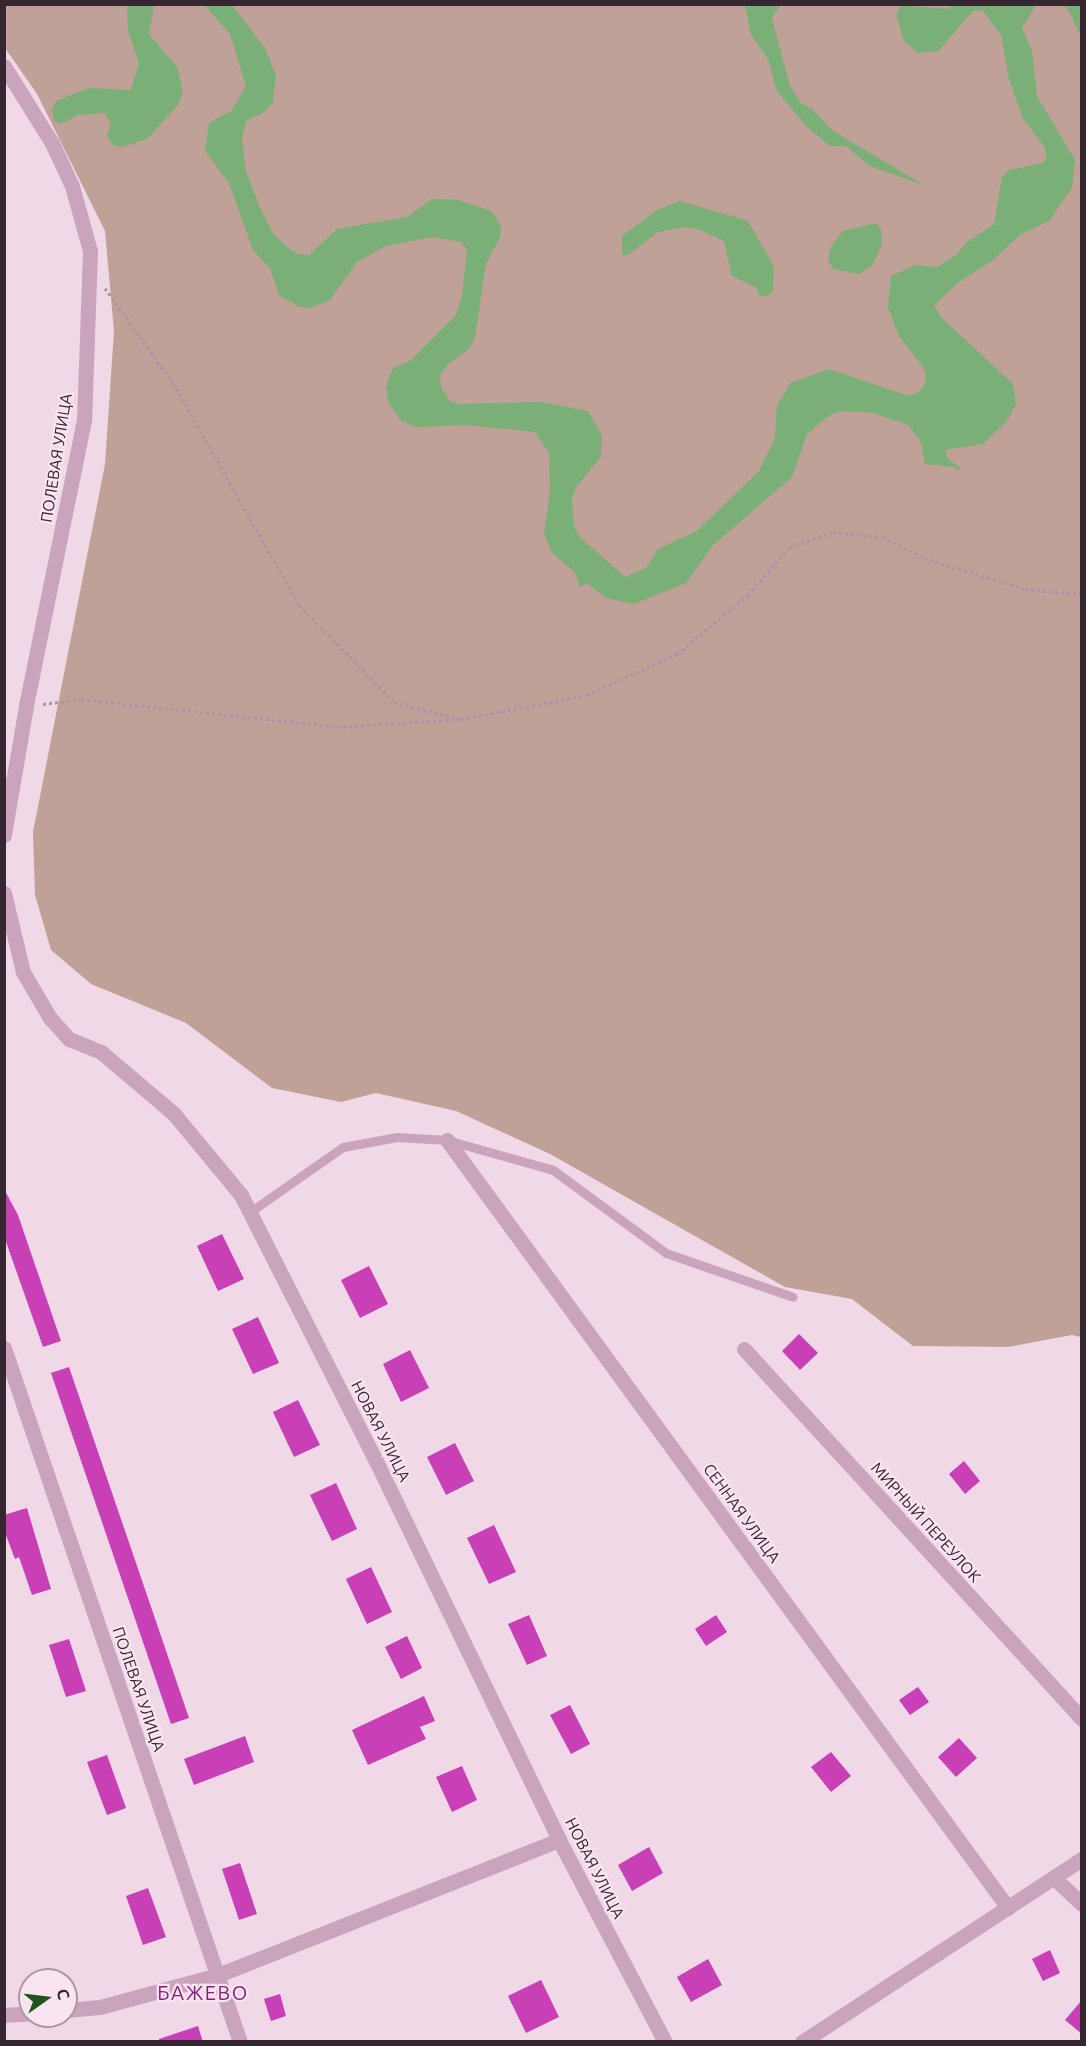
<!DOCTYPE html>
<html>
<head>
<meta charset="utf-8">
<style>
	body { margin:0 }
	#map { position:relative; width:1086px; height:2046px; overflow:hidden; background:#f1d8e7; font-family:Ubuntu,sans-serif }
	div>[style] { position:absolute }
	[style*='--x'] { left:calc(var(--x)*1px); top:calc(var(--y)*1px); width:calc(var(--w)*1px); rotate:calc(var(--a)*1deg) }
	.green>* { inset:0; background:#c0a198 }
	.water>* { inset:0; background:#7aaf77 }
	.building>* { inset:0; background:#c83fb6 }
	.path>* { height:3px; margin-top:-1.5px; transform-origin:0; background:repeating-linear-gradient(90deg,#b58ea9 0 3px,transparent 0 6px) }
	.service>* { height:9px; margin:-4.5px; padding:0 4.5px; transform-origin:4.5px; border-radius:4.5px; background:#c9a4bc }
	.minor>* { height:15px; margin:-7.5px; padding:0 7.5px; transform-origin:7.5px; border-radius:7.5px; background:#c9a4bc }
	.tertiary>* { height:15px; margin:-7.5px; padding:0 7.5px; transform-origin:7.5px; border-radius:7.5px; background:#c9a4bc }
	span { translate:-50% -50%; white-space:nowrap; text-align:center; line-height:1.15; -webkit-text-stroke:4.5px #f9e4f0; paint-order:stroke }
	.street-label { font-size:16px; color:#352632 }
	.quarter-label { font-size:20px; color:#851e78; letter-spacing:1.5px }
	.frame { position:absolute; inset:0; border:6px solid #352632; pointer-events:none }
	.north { position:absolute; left:18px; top:1968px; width:60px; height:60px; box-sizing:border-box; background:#f9e4f0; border:2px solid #ab98a4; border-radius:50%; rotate:76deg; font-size:16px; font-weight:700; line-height:24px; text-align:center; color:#352632 }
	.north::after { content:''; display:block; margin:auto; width:21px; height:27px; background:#1e561b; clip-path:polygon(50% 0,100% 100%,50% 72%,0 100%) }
</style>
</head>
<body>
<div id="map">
	<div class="green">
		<div style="clip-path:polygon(5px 4px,1081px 5px,1081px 1337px,1072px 1335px,1008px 1347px,913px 1346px,852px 1299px,785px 1287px,550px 1154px,456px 1111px,376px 1093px,341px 1102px,272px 1088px,186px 1023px,91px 984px,51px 950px,35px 895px,33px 832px,105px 464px,114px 331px,105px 231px,37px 94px,5px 48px)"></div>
	</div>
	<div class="water">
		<div style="clip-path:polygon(954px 4px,1036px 5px,1022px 28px,1032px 51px,1037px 96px,1075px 160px,1072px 188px,1049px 221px,1021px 234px,992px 261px,959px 282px,934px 305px,941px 317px,1013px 384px,1016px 404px,1008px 420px,983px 444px,945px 450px,947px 458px,960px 468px,958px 471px,954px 467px,925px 464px,920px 440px,908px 425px,873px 413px,842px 411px,830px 415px,807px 434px,792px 477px,712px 546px,686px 583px,634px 604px,606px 598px,587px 583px,580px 587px,575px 572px,552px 553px,544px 534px,550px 491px,549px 453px,535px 432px,466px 425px,416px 427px,401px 421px,388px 402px,386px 386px,393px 368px,411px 360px,456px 315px,462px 297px,467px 249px,461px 242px,432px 237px,386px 246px,357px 262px,330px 300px,310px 308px,300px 307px,279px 295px,270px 268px,253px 250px,229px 183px,205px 151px,209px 123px,231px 111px,246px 86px,230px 34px,204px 5px,232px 5px,265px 48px,276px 76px,273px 102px,265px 112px,246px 121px,242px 138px,246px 171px,258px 203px,273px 233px,286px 246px,298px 254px,309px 255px,337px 229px,407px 217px,432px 199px,458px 200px,491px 211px,501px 226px,500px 237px,486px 264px,475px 337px,470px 348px,447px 365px,440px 376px,441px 387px,450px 401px,459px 404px,541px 402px,588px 411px,602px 436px,601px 457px,577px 486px,572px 498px,574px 526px,580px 537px,625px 577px,646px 568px,658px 549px,697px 531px,759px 471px,775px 438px,777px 406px,790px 383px,829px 369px,906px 395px,916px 394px,924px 386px,926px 375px,923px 367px,899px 336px,888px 308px,891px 276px,916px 265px,937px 267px,956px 255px,967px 242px,994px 224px,1002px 177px,1009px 170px,1043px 163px,1047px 157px,1044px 146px,1023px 119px,1009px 79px,1001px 35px,982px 10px,973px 11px,938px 51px,918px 53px,904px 41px,896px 15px,901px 5px,948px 9px)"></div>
		<div style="clip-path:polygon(127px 5px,154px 5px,149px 34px,177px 67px,183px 91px,178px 105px,147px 139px,122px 147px,113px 145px,107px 136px,111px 124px,105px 113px,78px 115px,61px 124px,54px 121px,52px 110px,56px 101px,89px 88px,131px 90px,139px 63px,128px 31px)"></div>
		<div style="clip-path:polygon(745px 5px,781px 5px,772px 17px,775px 30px,790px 86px,801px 103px,812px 109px,833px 131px,924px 185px,869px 166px,846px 146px,830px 146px,806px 126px,777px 91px,768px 59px,751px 35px)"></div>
		<div style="clip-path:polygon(1064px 5px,1081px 5px,1081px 37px,1070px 13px)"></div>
		<div style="clip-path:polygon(680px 201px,748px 221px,774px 266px,773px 291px,767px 296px,759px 295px,757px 288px,732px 276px,724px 241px,700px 230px,685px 227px,658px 232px,628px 255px,622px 255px,622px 236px,657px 210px)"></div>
		<div style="clip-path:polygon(876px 223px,881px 229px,882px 244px,872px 266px,859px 274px,833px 269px,828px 260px,831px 246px,843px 231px)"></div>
	</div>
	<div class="building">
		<div style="clip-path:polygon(4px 1189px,18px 1215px,61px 1341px,43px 1347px,4px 1236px)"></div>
		<div style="clip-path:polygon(222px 1234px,244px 1279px,218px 1291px,197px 1246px)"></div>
		<div style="clip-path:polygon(369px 1266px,388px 1304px,360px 1318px,341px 1280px)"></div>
		<div style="clip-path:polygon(258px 1317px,279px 1363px,253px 1374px,232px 1329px)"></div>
		<div style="clip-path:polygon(799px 1334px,818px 1353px,800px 1370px,782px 1351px)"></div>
		<div style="clip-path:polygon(410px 1350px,429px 1388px,401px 1402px,383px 1364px)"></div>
		<div style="clip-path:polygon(69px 1367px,189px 1718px,171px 1724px,51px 1373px)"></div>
		<div style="clip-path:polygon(298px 1400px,320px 1445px,294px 1457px,273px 1412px)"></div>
		<div style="clip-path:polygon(455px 1443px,474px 1481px,446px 1495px,427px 1457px)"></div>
		<div style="clip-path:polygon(964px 1461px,980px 1481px,965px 1494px,949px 1474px)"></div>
		<div style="clip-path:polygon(336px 1483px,357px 1529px,332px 1541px,310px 1495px)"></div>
		<div style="clip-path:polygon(27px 1508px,51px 1589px,32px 1595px,19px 1557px,15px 1559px,4px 1530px,4px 1515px)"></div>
		<div style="clip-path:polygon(494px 1525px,516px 1572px,489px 1584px,467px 1538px)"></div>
		<div style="clip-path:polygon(371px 1567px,392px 1612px,367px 1624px,346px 1579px)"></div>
		<div style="clip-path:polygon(529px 1615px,547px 1656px,527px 1665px,508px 1624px)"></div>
		<div style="clip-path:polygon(716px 1615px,727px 1632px,706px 1646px,695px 1629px)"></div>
		<div style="clip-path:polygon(407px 1636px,422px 1668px,401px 1679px,385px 1647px)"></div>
		<div style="clip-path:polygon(69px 1639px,86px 1691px,66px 1697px,49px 1645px)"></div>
		<div style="clip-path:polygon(918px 1687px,929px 1702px,910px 1715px,899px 1700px)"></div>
		<div style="clip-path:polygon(424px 1696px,435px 1721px,420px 1727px,426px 1739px,368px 1765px,352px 1730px)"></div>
		<div style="clip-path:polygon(570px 1705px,590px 1744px,571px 1754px,550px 1715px)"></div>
		<div style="clip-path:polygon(245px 1736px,254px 1762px,194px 1785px,184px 1759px)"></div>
		<div style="clip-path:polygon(959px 1738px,977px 1758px,956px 1777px,938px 1757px)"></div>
		<div style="clip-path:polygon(831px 1752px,851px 1776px,831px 1792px,811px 1767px)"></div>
		<div style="clip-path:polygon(107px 1755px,126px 1808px,107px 1815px,87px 1762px)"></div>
		<div style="clip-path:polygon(462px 1766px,477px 1800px,452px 1812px,436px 1777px)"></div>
		<div style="clip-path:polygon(649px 1847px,663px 1873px,632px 1891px,618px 1865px)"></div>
		<div style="clip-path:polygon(240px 1863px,257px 1914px,239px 1920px,222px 1869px)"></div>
		<div style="clip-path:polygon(148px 1888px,166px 1937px,143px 1945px,126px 1896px)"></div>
		<div style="clip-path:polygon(1050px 1950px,1060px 1973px,1043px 1981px,1032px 1959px)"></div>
		<div style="clip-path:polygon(708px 1959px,722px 1985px,691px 2002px,677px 1977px)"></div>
		<div style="clip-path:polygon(541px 1980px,559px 2017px,526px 2033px,508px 1996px)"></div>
		<div style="clip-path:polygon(280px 1994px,286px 2016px,271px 2021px,264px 1999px)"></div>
		<div style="clip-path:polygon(1082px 2000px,1082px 2034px,1065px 2020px)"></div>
		<div style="clip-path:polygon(198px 2026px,203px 2042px,159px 2042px,159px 2039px)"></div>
	</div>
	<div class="path">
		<div style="--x:105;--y:288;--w:117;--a:54.4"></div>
		<div style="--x:173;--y:383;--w:255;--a:60.4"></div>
		<div style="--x:299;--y:605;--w:136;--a:45.6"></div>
		<div style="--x:394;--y:702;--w:64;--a:14.5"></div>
		<div style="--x:43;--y:704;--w:38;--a:-7"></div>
		<div style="--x:81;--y:699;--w:258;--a:6.2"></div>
		<div style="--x:337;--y:727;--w:124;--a:-3.7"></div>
		<div style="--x:461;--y:719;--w:128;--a:-10.8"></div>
		<div style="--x:587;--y:695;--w:99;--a:-24.5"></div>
		<div style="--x:677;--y:654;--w:92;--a:-39.7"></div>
		<div style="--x:748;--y:595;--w:64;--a:-48.8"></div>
		<div style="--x:790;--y:547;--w:46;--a:-19.2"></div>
		<div style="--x:833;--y:532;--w:49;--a:5.8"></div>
		<div style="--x:882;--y:537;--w:47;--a:26.6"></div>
		<div style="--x:924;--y:558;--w:106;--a:17.1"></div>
		<div style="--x:1025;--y:589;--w:57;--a:5"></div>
	</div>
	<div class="service">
		<div style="--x:250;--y:1212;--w:113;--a:-35"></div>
		<div style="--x:343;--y:1147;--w:55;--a:-10.5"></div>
		<div style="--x:397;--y:1137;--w:50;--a:3.4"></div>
		<div style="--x:447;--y:1140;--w:110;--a:15.8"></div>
		<div style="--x:553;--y:1170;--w:140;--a:36.3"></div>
		<div style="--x:666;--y:1253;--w:134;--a:19.1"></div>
	</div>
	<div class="minor">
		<div style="--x:4;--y:893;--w:81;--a:76.5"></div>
		<div style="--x:23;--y:972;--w:53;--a:59.6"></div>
		<div style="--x:50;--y:1018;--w:28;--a:48"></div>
		<div style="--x:69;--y:1039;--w:35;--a:22"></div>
		<div style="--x:101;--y:1052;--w:96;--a:40.3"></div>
		<div style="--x:174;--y:1114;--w:105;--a:50.4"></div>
		<div style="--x:241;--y:1195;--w:298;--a:63.1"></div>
		<div style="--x:376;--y:1461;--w:421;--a:64.2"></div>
		<div style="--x:559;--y:1840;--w:228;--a:62.3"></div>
		<div style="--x:447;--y:1140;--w:951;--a:53.85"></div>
		<div style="--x:744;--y:1349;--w:501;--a:47.59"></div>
		<div style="--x:1054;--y:1878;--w:38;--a:43"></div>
		<div style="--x:66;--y:2010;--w:34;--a:-5"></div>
		<div style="--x:100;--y:2007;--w:122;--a:-15.2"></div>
		<div style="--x:218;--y:1975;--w:367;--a:-21.6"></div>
		<div style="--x:4;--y:2015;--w:26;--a:-4"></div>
		<div style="--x:802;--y:2042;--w:334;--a:-33.2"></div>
	</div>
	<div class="tertiary">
		<div style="--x:4;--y:66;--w:91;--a:58.1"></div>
		<div style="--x:52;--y:143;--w:47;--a:65.1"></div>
		<div style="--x:72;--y:186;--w:67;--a:74.5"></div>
		<div style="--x:90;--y:251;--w:169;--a:92"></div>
		<div style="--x:84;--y:420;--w:292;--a:101.5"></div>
		<div style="--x:26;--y:706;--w:131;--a:99.7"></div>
		<div style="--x:4;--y:1348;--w:733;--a:71.22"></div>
	</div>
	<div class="street-label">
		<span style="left:56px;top:458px;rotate:-81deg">ПОЛЕВАЯ УЛИЦА</span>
		<span style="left:381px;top:1431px;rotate:63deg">НОВАЯ УЛИЦА</span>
		<span style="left:742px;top:1513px;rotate:54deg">СЕННАЯ УЛИЦА</span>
		<span style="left:926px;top:1522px;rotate:48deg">МИРНЫЙ ПЕРЕУЛОК</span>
		<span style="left:139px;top:1689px;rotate:71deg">ПОЛЕВАЯ УЛИЦА</span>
		<span style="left:595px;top:1868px;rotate:63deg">НОВАЯ УЛИЦА</span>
	</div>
	<div class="quarter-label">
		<span style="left:203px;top:1992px">БАЖЕВО</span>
	</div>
	<div class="frame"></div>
	<div class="north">С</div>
</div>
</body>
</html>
